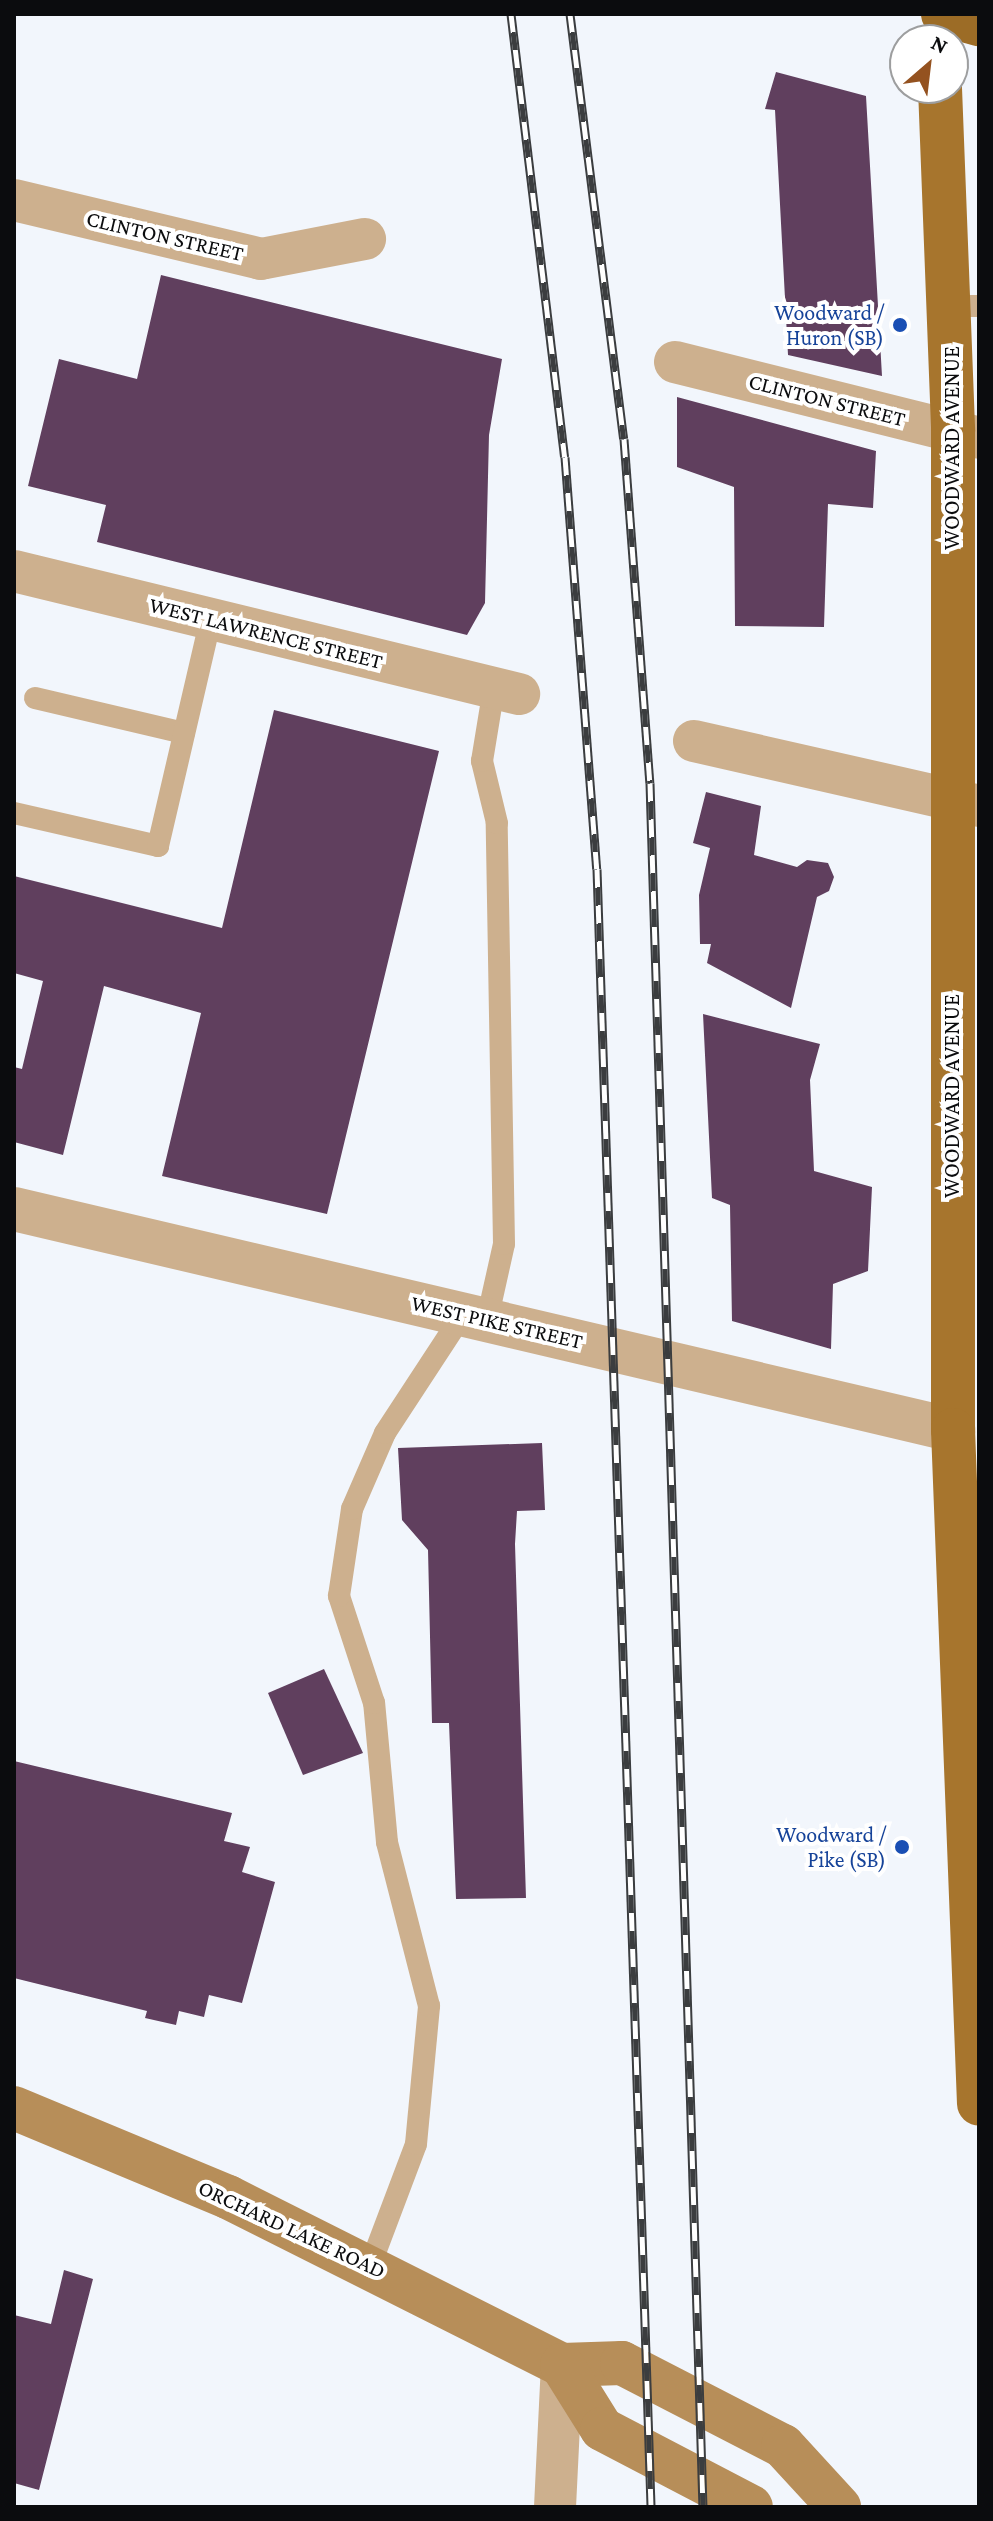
<!DOCTYPE html>
<html>
<head>
<meta charset="utf-8">
<style>
	body { margin:0 }
	#map { position:relative; width:993px; height:2521px; overflow:hidden; background:#f2f6fc; font-family:"Crimson Pro",serif }
	div>[style] { position:absolute }
	[style*='--x'] { left:calc(var(--x)*1px); top:calc(var(--y)*1px); width:calc(var(--w)*1px); rotate:calc(var(--a)*1deg) }
	.building>* { inset:0; background:#603f5e }
	.service>* { height:22px; margin:-11px; padding:0 11px; transform-origin:11px; border-radius:11px; background:#cdb08e }
	.minor>* { height:42px; margin:-21px; padding:0 21px; transform-origin:21px; border-radius:21px; background:#cdb08e }
	.tertiary>* { height:44px; margin:-22px; padding:0 22px; transform-origin:22px; border-radius:22px; background:#cdb08e }
	.secondary>* { height:44px; margin:-22px; padding:0 22px; transform-origin:22px; border-radius:22px; background:#b78e59 }
	.primary>* { height:44px; margin:-22px; padding:0 22px; transform-origin:22px; border-radius:22px; background:#a7752d }
	.trunk>* { height:44px; margin:-22px; padding:0 22px; transform-origin:22px; border-radius:22px; background:#9c6c26 }
	.rail>* { height:9px; margin-top:-4.5px; transform-origin:0; background:repeating-linear-gradient(90deg,#fff 0 18px,#3b3d3f 0 36px); box-sizing:border-box; border-block:2px solid #3b3d3f }
	.dots>* { width:22px; height:22px; translate:-50% -50%; box-sizing:border-box; border:4px solid #fff; border-radius:50% }
	span { translate:-50% -50%; white-space:nowrap; text-align:center; line-height:1.15; -webkit-text-stroke:8px #fff; paint-order:stroke }
	.street-label { font-size:22px; color:#0b0c0e }
	.transit-label { font-size:22px; color:#164399 }
	.right { translate:-100% -50%; text-align:right }
	.frame { position:absolute; inset:0; border:16px solid #0b0c0e; pointer-events:none }
	.north { position:absolute; left:889px; top:24px; width:80px; height:80px; box-sizing:border-box; background:#fff; border:2px solid #9d9e9f; border-radius:50%; rotate:28deg; font-size:22px; font-weight:700; line-height:32px; text-align:center; color:#0b0c0e }
	.north::after { content:''; display:block; margin:auto; width:28px; height:36px; background:#945220; clip-path:polygon(50% 0,100% 100%,50% 72%,0 100%) }
</style>
</head>
<body>
<div id="map">
	<div class="building">
		<div style="clip-path:polygon(776px 72px,866px 96px,882px 376px,788px 355px,775px 110px,765px 109px)"></div>
		<div style="clip-path:polygon(161px 275px,502px 359px,489px 435px,485px 603px,467px 635px,97px 542px,106px 505px,28px 486px,59px 359px,137px 379px)"></div>
		<div style="clip-path:polygon(677px 397px,876px 451px,873px 508px,828px 504px,824px 627px,735px 626px,734px 487px,677px 467px)"></div>
		<div style="clip-path:polygon(274px 710px,439px 751px,327px 1214px,162px 1176px,201px 1013px,104px 986px,63px 1155px,14px 1142px,14px 1067px,22px 1069px,43px 981px,14px 973px,14px 876px,222px 928px)"></div>
		<div style="clip-path:polygon(706px 792px,761px 806px,754px 855px,797px 867px,807px 860px,828px 863px,834px 877px,829px 891px,817px 897px,791px 1008px,707px 963px,711px 944px,700px 944px,699px 895px,710px 848px,693px 843px)"></div>
		<div style="clip-path:polygon(703px 1014px,820px 1044px,810px 1080px,814px 1171px,872px 1187px,868px 1271px,833px 1284px,831px 1349px,732px 1321px,730px 1205px,712px 1198px)"></div>
		<div style="clip-path:polygon(542px 1443px,545px 1510px,517px 1511px,515px 1544px,526px 1898px,456px 1899px,449px 1723px,432px 1723px,428px 1550px,402px 1520px,398px 1448px)"></div>
		<div style="clip-path:polygon(324px 1669px,363px 1753px,303px 1775px,268px 1693px)"></div>
		<div style="clip-path:polygon(14px 1761px,232px 1813px,224px 1841px,250px 1847px,242px 1872px,275px 1882px,242px 2003px,209px 1995px,204px 2017px,179px 2011px,176px 2025px,145px 2018px,147px 2011px,14px 1978px)"></div>
		<div style="clip-path:polygon(64px 2270px,93px 2279px,39px 2490px,14px 2483px,14px 2315px,51px 2324px)"></div>
	</div>
	<div class="service">
		<div style="--x:951;--y:306;--w:28;--a:0"></div>
		<div style="--x:35;--y:698;--w:153;--a:13.2"></div>
		<div style="--x:14;--y:813;--w:148;--a:12.9"></div>
		<div style="--x:158;--y:846;--w:233;--a:-76.9"></div>
		<div style="--x:487;--y:1320;--w:78;--a:-77.4"></div>
		<div style="--x:504;--y:1244;--w:421;--a:-91"></div>
		<div style="--x:497;--y:823;--w:64;--a:-103.6"></div>
		<div style="--x:482;--y:761;--w:74;--a:-80.7"></div>
		<div style="--x:370;--y:2266;--w:130;--a:-69.3"></div>
		<div style="--x:416;--y:2144;--w:139;--a:-84.6"></div>
		<div style="--x:429;--y:2006;--w:169;--a:-104.4"></div>
		<div style="--x:387;--y:1842;--w:140;--a:-95.3"></div>
		<div style="--x:374;--y:1703;--w:113;--a:-108.1"></div>
		<div style="--x:339;--y:1596;--w:88;--a:-81.5"></div>
		<div style="--x:352;--y:1509;--w:83;--a:-66.5"></div>
		<div style="--x:385;--y:1433;--w:142;--a:-56.8"></div>
	</div>
	<div class="minor">
		<div style="--x:14;--y:200;--w:254;--a:13.4"></div>
		<div style="--x:261;--y:259;--w:106;--a:-10.9"></div>
		<div style="--x:675;--y:362;--w:313;--a:14"></div>
		<div style="--x:14;--y:571;--w:520;--a:13.69"></div>
		<div style="--x:694;--y:741;--w:292;--a:12.8"></div>
		<div style="--x:555;--y:2507;--w:142;--a:-87.2"></div>
	</div>
	<div class="tertiary">
		<div style="--x:14;--y:1209;--w:965;--a:13.24"></div>
	</div>
	<div class="secondary">
		<div style="--x:14;--y:2108;--w:232;--a:22.6"></div>
		<div style="--x:228;--y:2197;--w:374;--a:26.7"></div>
		<div style="--x:562;--y:2365;--w:60;--a:-1.9"></div>
		<div style="--x:622;--y:2363;--w:181;--a:27.3"></div>
		<div style="--x:783;--y:2446;--w:83;--a:47.4"></div>
		<div style="--x:562;--y:2365;--w:75;--a:58"></div>
		<div style="--x:602;--y:2429;--w:168;--a:27.6"></div>
	</div>
	<div class="primary">
		<div style="--x:940;--y:88;--w:343;--a:87.8"></div>
		<div style="--x:953;--y:431;--w:999;--a:90"></div>
		<div style="--x:953;--y:1430;--w:674;--a:87.79"></div>
	</div>
	<div class="trunk">
		<div style="--x:943;--y:14;--w:37;--a:16"></div>
	</div>
	<div class="rail">
		<div style="--x:511;--y:14;--w:446;--a:83.1"></div>
		<div style="--x:565;--y:457;--w:413;--a:85.6"></div>
		<div style="--x:597;--y:869;--w:1639;--a:88.11"></div>
		<div style="--x:570;--y:14;--w:428;--a:82.8"></div>
		<div style="--x:624;--y:439;--w:345;--a:85.7"></div>
		<div style="--x:650;--y:783;--w:1725;--a:88.24"></div>
	</div>
	<div class="dots">
		<div style="left:900px;top:325px;background:#1a4fb4"></div>
		<div style="left:902px;top:1847px;background:#1a4fb4"></div>
	</div>
	<div class="street-label">
		<span style="left:165px;top:236px;rotate:13deg">CLINTON STREET</span>
		<span style="left:827px;top:400px;rotate:14deg">CLINTON STREET</span>
		<span style="left:952px;top:448px;rotate:-90deg">WOODWARD AVENUE</span>
		<span style="left:266px;top:633px;rotate:14deg">WEST LAWRENCE STREET</span>
		<span style="left:952px;top:1096px;rotate:-90deg">WOODWARD AVENUE</span>
		<span style="left:497px;top:1322px;rotate:13deg">WEST PIKE STREET</span>
		<span style="left:292px;top:2229px;rotate:25deg">ORCHARD LAKE ROAD</span>
	</div>
	<div class="transit-label">
		<span class="right" style="left:884px;top:325px">Woodward /<br>Huron (SB)</span>
		<span class="right" style="left:886px;top:1847px">Woodward /<br>Pike (SB)</span>
	</div>
	<div class="frame"></div>
	<div class="north">N</div>
</div>
</body>
</html>
